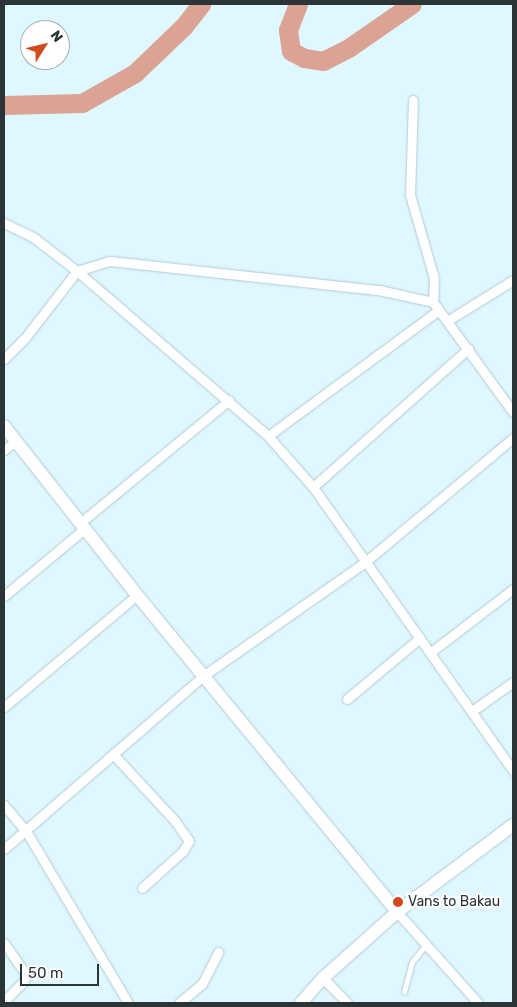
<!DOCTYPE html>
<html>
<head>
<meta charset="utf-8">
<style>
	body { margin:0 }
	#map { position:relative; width:517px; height:1007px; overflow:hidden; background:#dff7fe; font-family:Rubik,sans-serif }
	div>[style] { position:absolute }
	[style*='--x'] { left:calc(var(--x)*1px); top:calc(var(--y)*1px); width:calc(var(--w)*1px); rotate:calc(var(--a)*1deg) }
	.river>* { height:19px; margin:-9.5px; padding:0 9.5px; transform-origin:9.5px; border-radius:9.5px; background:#daa393 }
	.roads { filter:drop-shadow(0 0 1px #b3cad2) drop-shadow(0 0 1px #b3cad2) }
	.lane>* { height:4.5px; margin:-2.25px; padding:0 2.25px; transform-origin:2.25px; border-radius:2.25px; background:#fff }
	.street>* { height:9px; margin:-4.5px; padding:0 4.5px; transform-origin:4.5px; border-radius:4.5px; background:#fff }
	.secondary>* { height:12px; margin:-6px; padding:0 6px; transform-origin:6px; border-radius:6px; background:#fff }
	.dots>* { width:14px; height:14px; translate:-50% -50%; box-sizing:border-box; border:2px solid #fff; border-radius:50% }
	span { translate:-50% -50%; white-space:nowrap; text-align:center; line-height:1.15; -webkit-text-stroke:4.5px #fff; paint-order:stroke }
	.poi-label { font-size:14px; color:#2b3437 }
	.left { translate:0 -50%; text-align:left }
	.frame { position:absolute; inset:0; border:5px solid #2b3437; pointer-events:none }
	.north { position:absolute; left:20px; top:20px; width:50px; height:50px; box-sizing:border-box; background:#fff; border:1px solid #aaaeaf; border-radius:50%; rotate:54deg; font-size:14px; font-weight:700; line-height:20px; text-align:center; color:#2b3437 }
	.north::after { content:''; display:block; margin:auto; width:18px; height:22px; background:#d1491c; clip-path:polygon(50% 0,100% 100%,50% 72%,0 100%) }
	.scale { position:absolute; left:20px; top:964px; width:79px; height:22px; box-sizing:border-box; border:2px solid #2b3437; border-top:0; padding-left:6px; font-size:15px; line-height:18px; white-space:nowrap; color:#2b3437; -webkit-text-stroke:4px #fff; paint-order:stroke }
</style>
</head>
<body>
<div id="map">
	<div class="river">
		<div style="--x:298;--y:4;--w:28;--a:111"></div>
		<div style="--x:288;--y:30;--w:21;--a:82"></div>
		<div style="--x:291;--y:51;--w:15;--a:28"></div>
		<div style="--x:304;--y:58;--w:19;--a:9"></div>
		<div style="--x:323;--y:61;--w:30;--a:-27"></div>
		<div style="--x:350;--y:47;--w:75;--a:-34.7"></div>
		<div style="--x:4;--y:105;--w:78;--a:-1.5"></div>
		<div style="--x:82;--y:103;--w:61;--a:-29.5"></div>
		<div style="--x:135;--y:73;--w:68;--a:-43.8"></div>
		<div style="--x:184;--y:26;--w:28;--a:-52"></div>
	</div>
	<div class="roads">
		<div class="lane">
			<div style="--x:404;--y:992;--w:31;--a:-75"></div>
			<div style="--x:412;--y:962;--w:22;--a:-51"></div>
		</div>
		<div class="street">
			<div style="--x:413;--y:100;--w:95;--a:91.8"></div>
			<div style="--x:410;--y:195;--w:86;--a:73.9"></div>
			<div style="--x:434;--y:278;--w:24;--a:92"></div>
			<div style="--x:433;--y:302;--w:136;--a:54"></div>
			<div style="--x:4;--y:223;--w:32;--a:26"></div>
			<div style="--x:33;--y:237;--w:56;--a:37.7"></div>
			<div style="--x:77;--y:271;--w:252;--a:40.8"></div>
			<div style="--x:268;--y:436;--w:68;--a:48.6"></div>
			<div style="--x:313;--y:487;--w:347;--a:54.8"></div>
			<div style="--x:447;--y:321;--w:78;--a:-31.8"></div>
			<div style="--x:4;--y:359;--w:30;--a:-45"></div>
			<div style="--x:25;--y:338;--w:85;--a:-52.2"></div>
			<div style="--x:77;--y:271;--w:34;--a:-17"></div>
			<div style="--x:110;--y:261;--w:271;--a:6.2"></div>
			<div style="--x:379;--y:290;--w:55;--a:12.5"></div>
			<div style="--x:268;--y:436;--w:212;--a:-36.4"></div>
			<div style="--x:4;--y:450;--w:15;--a:-37"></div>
			<div style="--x:313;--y:487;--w:208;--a:-41.7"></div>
			<div style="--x:80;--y:523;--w:193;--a:-39.5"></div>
			<div style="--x:4;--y:596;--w:104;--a:-39.9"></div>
			<div style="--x:431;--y:652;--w:103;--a:-37.5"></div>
			<div style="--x:347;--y:699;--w:95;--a:-39.9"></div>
			<div style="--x:4;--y:707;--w:174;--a:-40.1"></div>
			<div style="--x:472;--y:711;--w:50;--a:-35.3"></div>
			<div style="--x:113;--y:754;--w:91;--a:47.2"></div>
			<div style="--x:175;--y:821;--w:24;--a:55"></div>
			<div style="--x:189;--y:841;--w:12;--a:121"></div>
			<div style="--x:183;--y:851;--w:55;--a:137.9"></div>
			<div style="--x:4;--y:805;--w:34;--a:50"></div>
			<div style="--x:26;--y:831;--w:200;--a:59.3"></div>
			<div style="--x:4;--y:849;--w:264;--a:-41"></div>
			<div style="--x:203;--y:676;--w:197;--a:-35.1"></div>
			<div style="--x:364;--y:563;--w:194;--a:-40"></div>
			<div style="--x:397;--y:912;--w:122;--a:48.3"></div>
			<div style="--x:4;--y:943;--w:38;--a:55"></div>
			<div style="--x:26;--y:974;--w:7;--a:106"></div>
			<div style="--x:24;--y:981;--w:28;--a:135"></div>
			<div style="--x:323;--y:978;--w:35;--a:46"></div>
			<div style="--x:179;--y:1003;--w:30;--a:-40"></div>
			<div style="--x:202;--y:984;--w:36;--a:-63"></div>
		</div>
		<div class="secondary">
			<div style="--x:4;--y:426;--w:215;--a:51.8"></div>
			<div style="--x:137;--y:595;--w:410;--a:50.6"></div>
			<div style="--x:301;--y:1003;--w:33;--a:-49"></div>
			<div style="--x:323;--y:978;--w:99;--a:-41.7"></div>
			<div style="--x:397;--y:912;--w:145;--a:-36.9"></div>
		</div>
	</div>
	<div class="dots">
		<div style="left:398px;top:902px;background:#d1491c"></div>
	</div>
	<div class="poi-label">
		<span class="left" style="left:408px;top:902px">Vans to Bakau</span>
	</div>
	<div class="frame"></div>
	<div class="north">N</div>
	<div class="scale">50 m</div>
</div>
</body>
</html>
